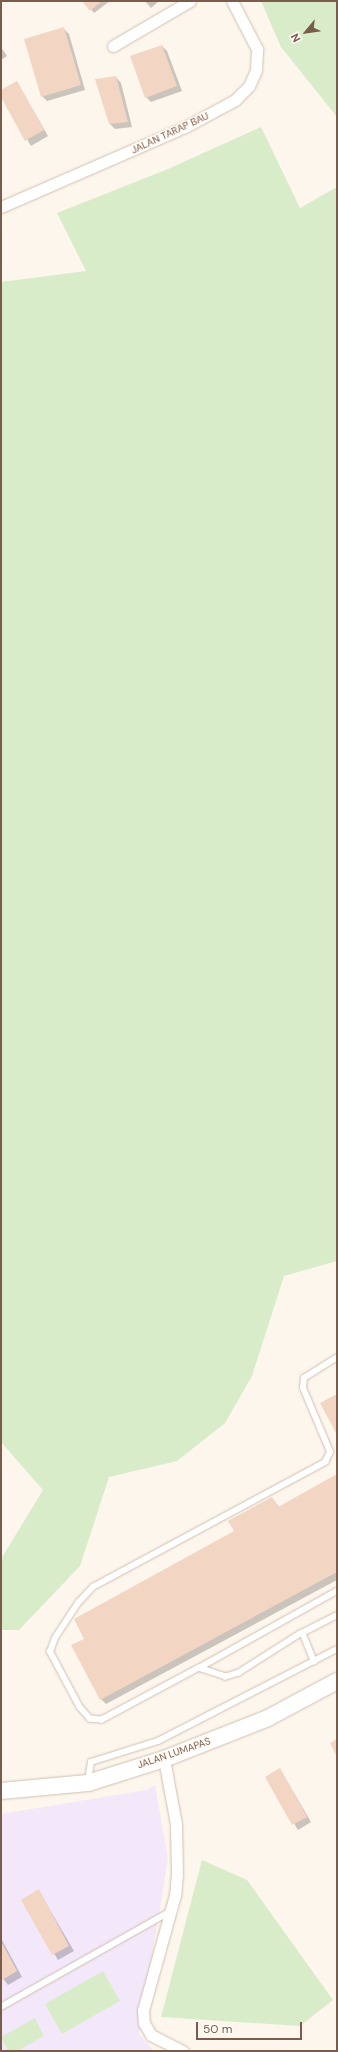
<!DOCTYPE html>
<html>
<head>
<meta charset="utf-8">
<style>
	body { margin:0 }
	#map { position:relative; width:338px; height:2052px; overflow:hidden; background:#fdf6ec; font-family:"DM Sans",sans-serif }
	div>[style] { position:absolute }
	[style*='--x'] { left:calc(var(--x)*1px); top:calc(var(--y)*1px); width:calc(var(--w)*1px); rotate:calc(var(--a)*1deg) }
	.education>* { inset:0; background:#f3e8fa }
	.green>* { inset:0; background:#d8ecc9 }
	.shadow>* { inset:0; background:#0003 }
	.building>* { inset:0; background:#f3d5c3 }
	.roads { filter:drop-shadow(0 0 1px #d1beb0) drop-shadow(0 0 1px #d1beb0) }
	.service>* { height:5.5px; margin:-2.75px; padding:0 2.75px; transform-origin:2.75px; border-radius:2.75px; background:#fff }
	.minor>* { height:11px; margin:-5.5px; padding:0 5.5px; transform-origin:5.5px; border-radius:5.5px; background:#fff }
	.secondary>* { height:16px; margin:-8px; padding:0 8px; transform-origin:8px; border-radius:8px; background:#fff }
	span { translate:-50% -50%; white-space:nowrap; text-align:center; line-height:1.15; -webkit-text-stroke:3px #fffaf3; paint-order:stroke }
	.street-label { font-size:10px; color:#7a5c4d }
	.frame { position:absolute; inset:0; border:2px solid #7a5c4d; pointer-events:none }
	.north { position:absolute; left:286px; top:12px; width:40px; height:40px; -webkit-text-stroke:3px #fffaf3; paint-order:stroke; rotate:241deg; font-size:11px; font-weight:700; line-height:16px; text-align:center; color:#7a5c4d }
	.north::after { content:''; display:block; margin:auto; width:14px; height:18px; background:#7a5c4d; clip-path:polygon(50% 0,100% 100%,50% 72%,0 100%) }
	.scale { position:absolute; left:196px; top:2022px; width:106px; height:18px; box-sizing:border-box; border:2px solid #7a5c4d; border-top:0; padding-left:5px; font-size:12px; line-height:14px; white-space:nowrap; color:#7a5c4d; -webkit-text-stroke:3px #fffaf3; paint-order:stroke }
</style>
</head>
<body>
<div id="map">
	<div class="education">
		<div style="clip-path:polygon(155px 1785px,168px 1859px,139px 2034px,154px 2051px,1px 2051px,1px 1814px,146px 1790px)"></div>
	</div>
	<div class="green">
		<div style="clip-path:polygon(261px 1px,337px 1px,337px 117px,281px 47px)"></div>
		<div style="clip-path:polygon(261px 127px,300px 208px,337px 187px,337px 1261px,284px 1276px,252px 1376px,225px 1423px,177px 1461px,109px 1477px,80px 1566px,19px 1630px,1px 1630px,1px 1559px,43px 1490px,1px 1442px,1px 282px,86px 271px,57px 213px,168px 169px)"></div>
		<div style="clip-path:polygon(202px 1860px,247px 1880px,333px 2000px,300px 2026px,161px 2017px)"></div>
		<div style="clip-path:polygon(103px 1971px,120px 2001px,62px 2034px,45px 2004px)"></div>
		<div style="clip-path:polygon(35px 2018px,44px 2036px,17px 2051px,8px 2051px,1px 2037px)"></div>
	</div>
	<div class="shadow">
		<div style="clip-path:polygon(84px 1px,110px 1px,94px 13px)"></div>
		<div style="clip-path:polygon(145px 1px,159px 1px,151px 8px)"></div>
		<div style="clip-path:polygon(64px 29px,69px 34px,85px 90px,47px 101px,42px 96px)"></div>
		<div style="clip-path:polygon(162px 46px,167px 51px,182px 91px,151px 102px,146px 97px)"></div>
		<div style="clip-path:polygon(1px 47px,7px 56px,1px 60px)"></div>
		<div style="clip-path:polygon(116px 77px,121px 83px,132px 127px,115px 129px,109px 123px)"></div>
		<div style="clip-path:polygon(17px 82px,48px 136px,31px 146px,1px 95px,1px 91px)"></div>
		<div style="clip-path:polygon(337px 1476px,337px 1580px,106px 1704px,101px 1699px,85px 1639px,235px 1532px,272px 1498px,279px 1507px)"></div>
		<div style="clip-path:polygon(280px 1769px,311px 1822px,298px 1830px,266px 1777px)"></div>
		<div style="clip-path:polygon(39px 1891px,74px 1951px,58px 1960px,22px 1901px)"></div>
		<div style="clip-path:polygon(1px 1938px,22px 1977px,8px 1985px,1px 1976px)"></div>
	</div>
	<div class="building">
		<div style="clip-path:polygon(82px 1px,102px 1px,90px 11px)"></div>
		<div style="clip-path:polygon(64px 27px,81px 85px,41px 97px,24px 39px)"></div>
		<div style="clip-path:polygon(162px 45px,177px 86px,145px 98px,130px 56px)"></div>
		<div style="clip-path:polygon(116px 76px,128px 122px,109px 124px,95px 79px)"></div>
		<div style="clip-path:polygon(17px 81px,44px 130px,25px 141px,1px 97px,1px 90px)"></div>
		<div style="clip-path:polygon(337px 1394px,337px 1435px,320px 1403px)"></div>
		<div style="clip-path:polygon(337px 1474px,337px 1572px,100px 1700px,71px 1645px,84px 1639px,74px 1619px,234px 1531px,228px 1521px,272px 1497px,278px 1507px)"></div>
		<div style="clip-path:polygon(337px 1739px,337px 1757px,330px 1743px)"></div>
		<div style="clip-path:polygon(280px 1768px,307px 1817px,292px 1825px,265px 1777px)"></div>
		<div style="clip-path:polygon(39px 1889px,69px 1946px,52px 1955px,21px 1900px)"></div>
		<div style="clip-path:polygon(1px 1941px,17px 1971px,2px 1980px,1px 1978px)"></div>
	</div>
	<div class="roads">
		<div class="service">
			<div style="--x:302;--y:1633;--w:39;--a:-27"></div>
			<div style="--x:314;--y:1662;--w:31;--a:-112"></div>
			<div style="--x:302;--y:1633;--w:75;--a:147.6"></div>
			<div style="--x:239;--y:1673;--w:14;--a:163"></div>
			<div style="--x:226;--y:1677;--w:28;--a:-162"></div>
			<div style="--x:199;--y:1668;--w:110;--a:151.8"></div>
			<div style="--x:102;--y:1720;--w:12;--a:-175"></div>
			<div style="--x:90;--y:1719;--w:15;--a:-132"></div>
			<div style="--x:80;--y:1708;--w:64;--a:-118.2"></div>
			<div style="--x:50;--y:1652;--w:15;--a:-70"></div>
			<div style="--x:55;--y:1638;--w:42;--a:-56.7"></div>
			<div style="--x:78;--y:1603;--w:22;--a:-47"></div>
			<div style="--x:93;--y:1587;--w:264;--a:-28.3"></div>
			<div style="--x:325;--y:1462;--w:11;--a:-63"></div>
			<div style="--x:330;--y:1452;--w:69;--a:-112.9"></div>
			<div style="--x:303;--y:1388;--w:10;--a:-84"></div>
			<div style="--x:304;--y:1378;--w:39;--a:-32"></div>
			<div style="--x:199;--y:1668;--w:158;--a:-29.2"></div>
			<div style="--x:88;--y:1781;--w:19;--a:-81"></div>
			<div style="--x:91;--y:1762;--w:70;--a:-17.4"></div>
			<div style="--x:158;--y:1741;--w:201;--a:-27.2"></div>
			<div style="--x:1;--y:2007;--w:192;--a:-29.4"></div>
		</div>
		<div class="minor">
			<div style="--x:113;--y:46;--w:89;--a:-30.3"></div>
			<div style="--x:1;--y:207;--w:203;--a:-23.5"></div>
			<div style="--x:187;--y:126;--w:55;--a:-28.4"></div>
			<div style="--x:235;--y:100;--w:20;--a:-45"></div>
			<div style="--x:249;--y:86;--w:17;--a:-66"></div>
			<div style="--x:256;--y:70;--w:21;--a:-87"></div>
			<div style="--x:257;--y:49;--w:54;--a:-117.5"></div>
			<div style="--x:164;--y:1759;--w:66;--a:79.5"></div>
			<div style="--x:176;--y:1824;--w:50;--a:88.9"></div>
			<div style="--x:177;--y:1874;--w:21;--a:95"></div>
			<div style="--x:175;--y:1895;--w:119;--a:105.5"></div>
			<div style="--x:143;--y:2010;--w:13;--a:86"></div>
			<div style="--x:144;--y:2023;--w:14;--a:60"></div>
			<div style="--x:151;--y:2035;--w:36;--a:27"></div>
		</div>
		<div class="secondary">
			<div style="--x:1;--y:1791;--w:87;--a:-5.3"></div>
			<div style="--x:88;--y:1783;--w:80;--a:-17.5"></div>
			<div style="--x:164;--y:1759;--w:112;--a:-21.5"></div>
			<div style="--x:268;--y:1718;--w:78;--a:-28.2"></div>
		</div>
	</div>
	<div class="street-label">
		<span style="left:170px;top:133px;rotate:-25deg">JALAN TARAP BAU</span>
		<span style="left:174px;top:1753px;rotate:-19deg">JALAN LUMAPAS</span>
	</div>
	<div class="frame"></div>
	<div class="north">N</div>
	<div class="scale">50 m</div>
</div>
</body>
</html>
